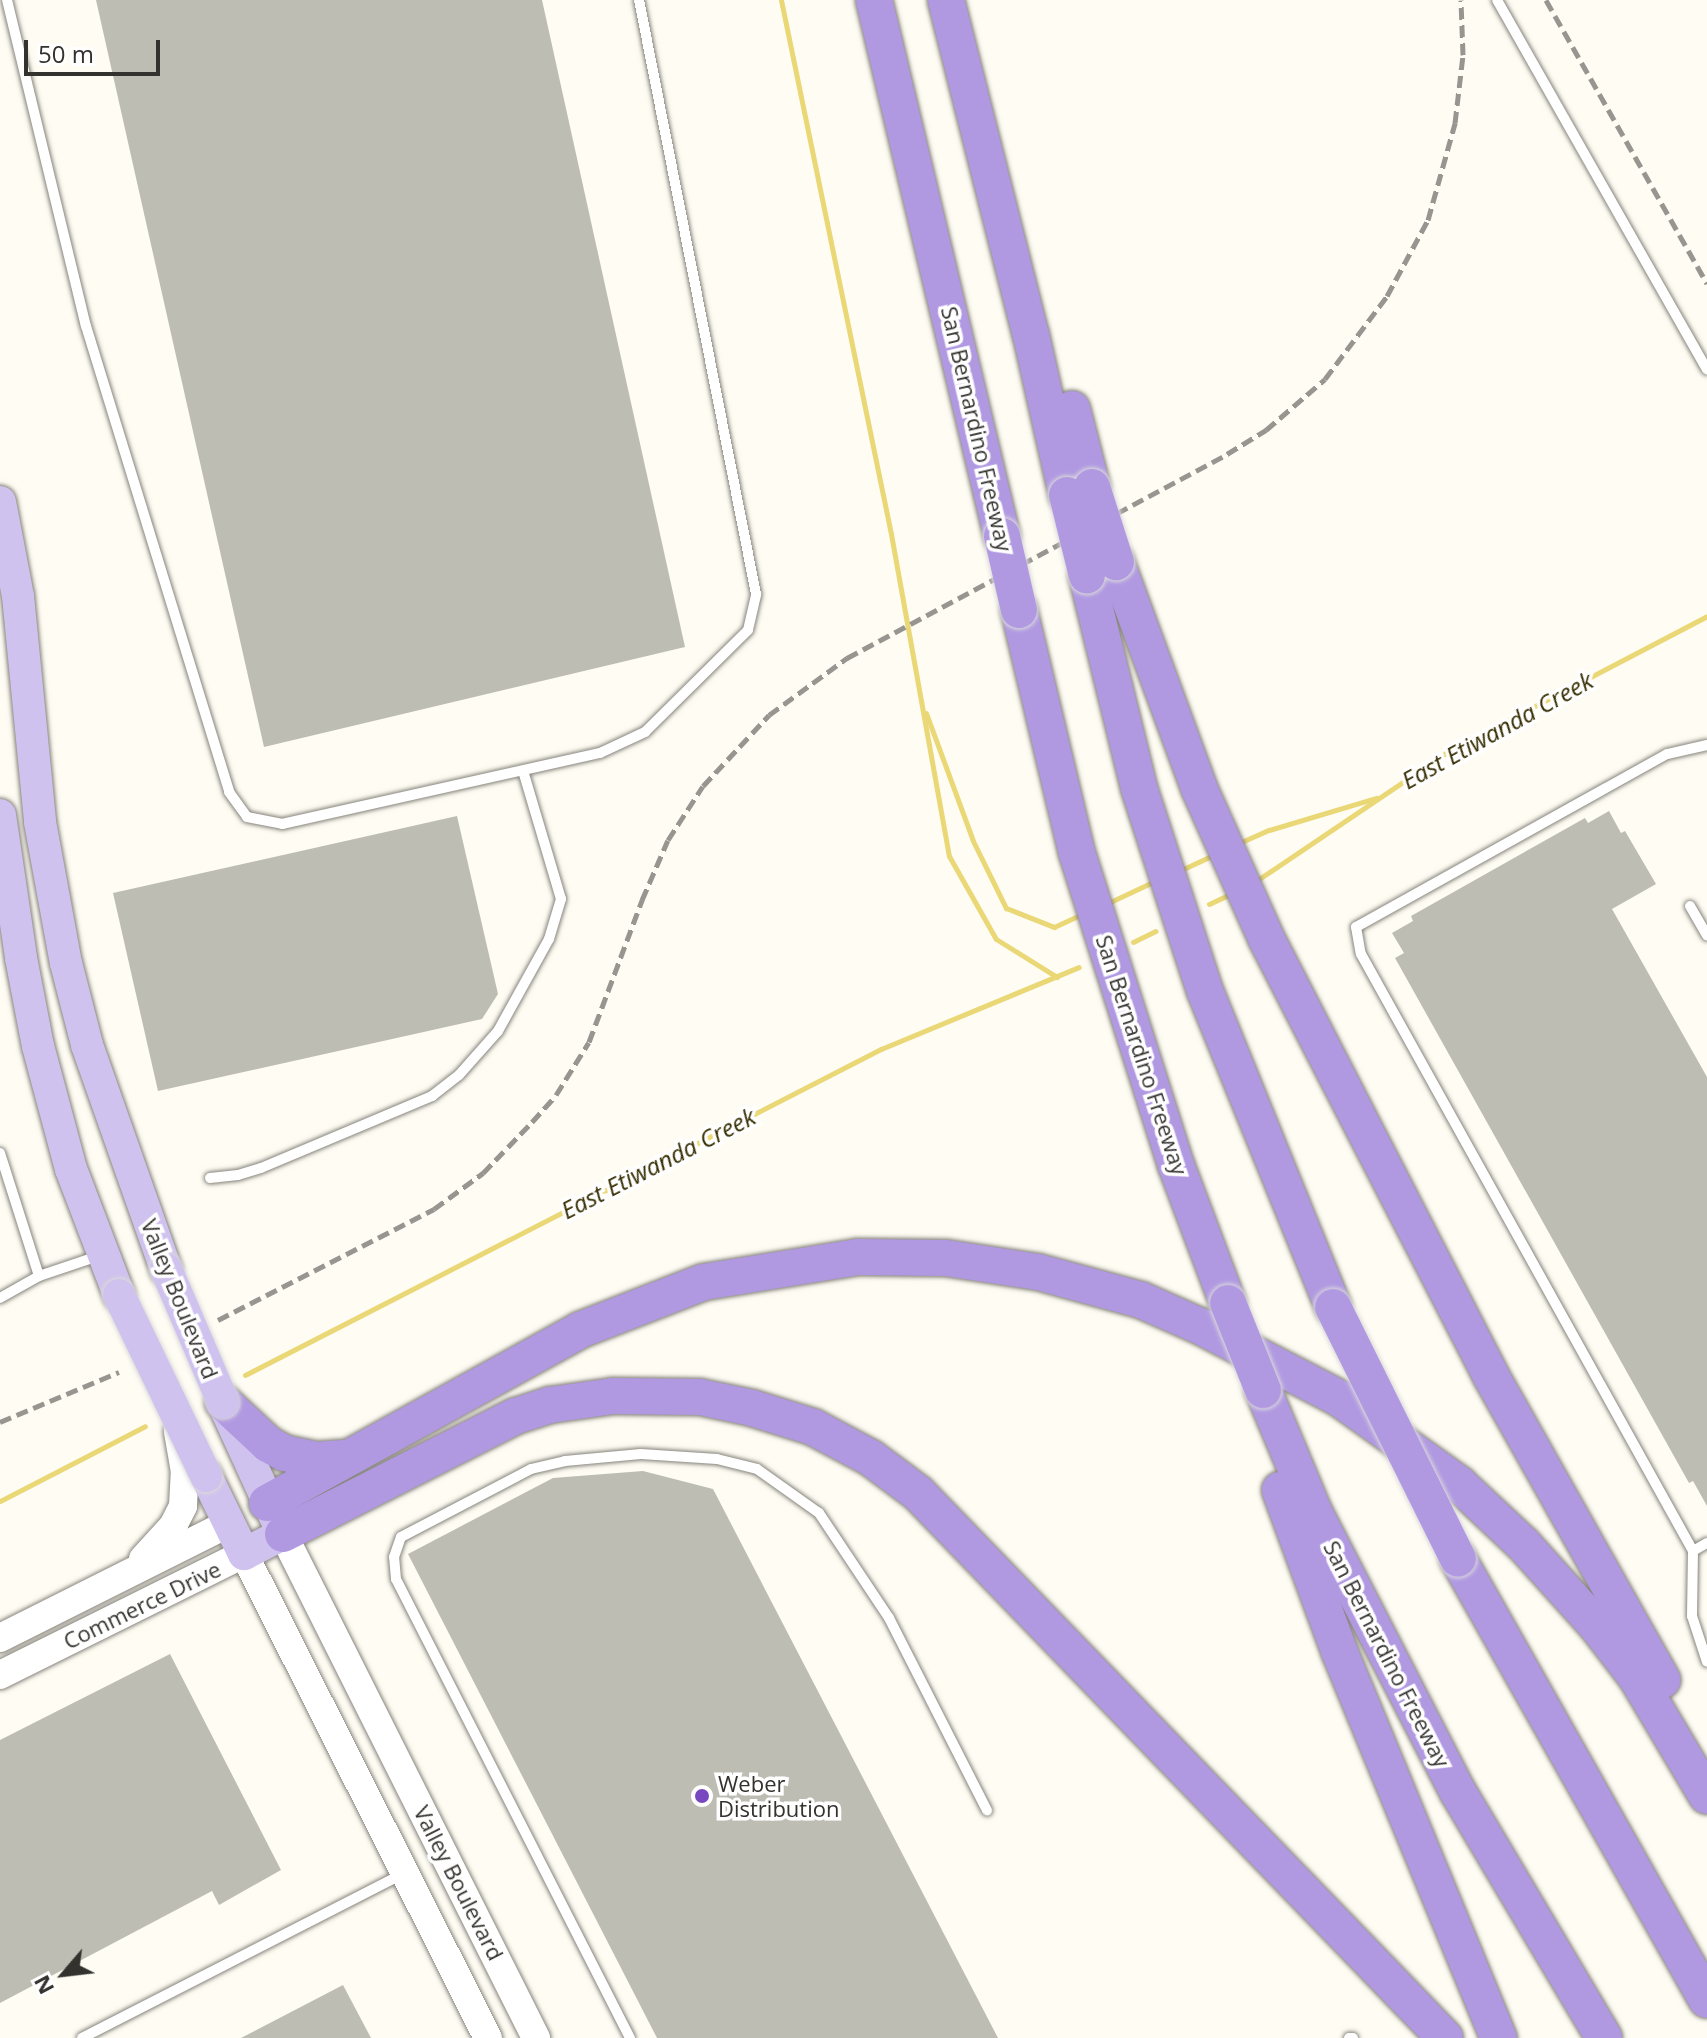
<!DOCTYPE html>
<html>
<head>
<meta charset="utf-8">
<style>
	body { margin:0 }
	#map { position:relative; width:1707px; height:2038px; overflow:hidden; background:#fefcf3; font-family:"Open Sans",sans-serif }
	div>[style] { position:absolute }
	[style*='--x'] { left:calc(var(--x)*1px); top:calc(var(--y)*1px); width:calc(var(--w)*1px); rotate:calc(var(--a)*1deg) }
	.stream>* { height:5px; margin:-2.5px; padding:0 2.5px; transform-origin:2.5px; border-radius:2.5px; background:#ead776 }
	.building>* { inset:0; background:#bebdb4 }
	.roads { filter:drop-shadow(0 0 2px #86847c) drop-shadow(0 0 2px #86847c) }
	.lane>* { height:10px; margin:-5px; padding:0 5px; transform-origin:5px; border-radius:5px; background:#fff }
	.secondary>* { height:28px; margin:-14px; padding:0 14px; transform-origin:14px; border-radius:14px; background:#fff }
	.primary>* { height:32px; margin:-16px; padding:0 16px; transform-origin:16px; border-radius:16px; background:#d0c2ee }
	.highway>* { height:36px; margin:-18px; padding:0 18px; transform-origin:18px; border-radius:18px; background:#b199e2 }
	.rail>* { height:5px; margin-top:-2.5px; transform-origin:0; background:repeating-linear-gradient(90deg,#97958f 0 12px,transparent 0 18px) }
	.bridges { filter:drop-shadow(0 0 2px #dadada) drop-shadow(0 0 2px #dadada) }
	.primary-bridge>* { height:32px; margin:-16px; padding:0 16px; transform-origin:16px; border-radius:16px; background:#d0c2ee }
	.highway-bridge>* { height:36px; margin:-18px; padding:0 18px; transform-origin:18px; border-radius:18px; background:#b199e2 }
	.dots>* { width:22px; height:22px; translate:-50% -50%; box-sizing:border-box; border:4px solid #fff; border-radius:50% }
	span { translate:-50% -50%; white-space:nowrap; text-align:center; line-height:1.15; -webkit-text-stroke:7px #fff; paint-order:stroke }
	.street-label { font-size:22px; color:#33322f }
	.poi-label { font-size:22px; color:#33322f }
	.left { translate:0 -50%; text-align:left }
	.water-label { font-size:24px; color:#352d01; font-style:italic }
	.north { position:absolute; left:24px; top:1934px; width:80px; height:80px; -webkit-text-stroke:6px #fff; paint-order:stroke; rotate:242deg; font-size:22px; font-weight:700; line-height:32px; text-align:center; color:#33322f }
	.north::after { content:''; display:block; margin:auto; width:28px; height:36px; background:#33322f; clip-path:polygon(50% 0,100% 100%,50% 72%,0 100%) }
	.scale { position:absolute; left:24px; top:40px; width:136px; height:36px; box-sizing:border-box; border:4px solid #33322f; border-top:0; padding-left:10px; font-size:24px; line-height:28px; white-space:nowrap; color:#33322f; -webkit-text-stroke:6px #fff; paint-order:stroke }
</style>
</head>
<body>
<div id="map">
	<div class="stream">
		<div style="--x:781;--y:0;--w:545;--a:78.36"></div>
		<div style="--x:891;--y:534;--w:327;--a:79.8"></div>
		<div style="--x:949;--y:856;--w:95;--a:60.5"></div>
		<div style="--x:996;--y:939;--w:72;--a:31.9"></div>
		<div style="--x:926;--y:713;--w:136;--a:69.8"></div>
		<div style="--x:973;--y:841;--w:75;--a:63.8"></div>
		<div style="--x:1006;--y:908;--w:52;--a:21.6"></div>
		<div style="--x:1054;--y:927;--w:31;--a:-25"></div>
		<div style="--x:1237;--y:844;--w:35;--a:-24"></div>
		<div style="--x:1269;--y:830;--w:112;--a:-16.7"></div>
		<div style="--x:1179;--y:871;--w:38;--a:-25"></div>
		<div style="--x:1256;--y:881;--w:230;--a:-34"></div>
		<div style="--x:1447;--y:752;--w:293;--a:-27.6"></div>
		<div style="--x:1106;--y:904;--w:54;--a:-25.1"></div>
		<div style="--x:1209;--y:904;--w:23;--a:-25"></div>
		<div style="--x:1133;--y:942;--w:25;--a:-26"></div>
		<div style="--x:245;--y:1375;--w:715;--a:-27.14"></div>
		<div style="--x:881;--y:1049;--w:214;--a:-22.5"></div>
		<div style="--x:0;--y:1501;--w:163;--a:-27.3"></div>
	</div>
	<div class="building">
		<div style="clip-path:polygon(96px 0,542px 0,685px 647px,264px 747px)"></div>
		<div style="clip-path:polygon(1609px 811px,1621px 833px,1625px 831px,1656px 884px,1612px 909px,1707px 1077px,1707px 1506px,1693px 1481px,1689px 1483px,1395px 958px,1404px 953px,1392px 933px,1413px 921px,1411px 916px,1585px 818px,1588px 823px)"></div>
		<div style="clip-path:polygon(457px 816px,498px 994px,482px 1019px,158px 1091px,113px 893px)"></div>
		<div style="clip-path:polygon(643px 1471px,713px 1489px,998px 2038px,657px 2038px,408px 1554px,553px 1478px)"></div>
		<div style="clip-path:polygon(170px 1654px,281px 1870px,219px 1905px,212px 1891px,0 2003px,0 1740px)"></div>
		<div style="clip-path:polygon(343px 1985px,371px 2038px,241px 2038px)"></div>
	</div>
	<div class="roads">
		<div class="lane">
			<div style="--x:7;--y:0;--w:335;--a:76.4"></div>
			<div style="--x:86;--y:326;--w:487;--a:72.9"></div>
			<div style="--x:229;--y:792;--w:31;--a:54"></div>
			<div style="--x:247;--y:817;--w:36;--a:11"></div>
			<div style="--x:282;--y:824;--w:326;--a:-12.6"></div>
			<div style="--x:600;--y:753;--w:50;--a:-25"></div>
			<div style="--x:645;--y:732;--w:145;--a:-44.7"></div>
			<div style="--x:748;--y:630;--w:37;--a:-77"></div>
			<div style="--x:756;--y:594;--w:605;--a:-101.14"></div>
			<div style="--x:1497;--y:0;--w:425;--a:60.4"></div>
			<div style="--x:1707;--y:745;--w:41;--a:167.3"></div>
			<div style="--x:1667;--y:754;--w:356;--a:150.9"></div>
			<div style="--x:1356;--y:927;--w:27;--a:80"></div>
			<div style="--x:1361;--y:954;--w:683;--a:60.92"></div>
			<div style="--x:1693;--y:1551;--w:16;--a:-30"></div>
			<div style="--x:1690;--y:906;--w:34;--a:60"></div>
			<div style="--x:0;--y:1153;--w:129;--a:72.4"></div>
			<div style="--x:210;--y:1178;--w:28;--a:-6"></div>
			<div style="--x:238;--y:1175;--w:24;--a:-17"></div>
			<div style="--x:261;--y:1168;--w:186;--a:-22.8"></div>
			<div style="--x:432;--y:1096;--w:34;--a:-38"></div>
			<div style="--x:459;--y:1075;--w:59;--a:-48.4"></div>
			<div style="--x:498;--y:1031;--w:105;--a:-61"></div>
			<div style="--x:549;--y:939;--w:42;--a:-73.3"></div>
			<div style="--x:561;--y:899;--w:134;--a:-106.5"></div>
			<div style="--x:0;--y:1298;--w:45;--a:-29.4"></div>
			<div style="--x:39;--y:1276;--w:65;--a:-18.7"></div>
			<div style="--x:1693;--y:1551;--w:65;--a:90.9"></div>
			<div style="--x:1692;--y:1616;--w:48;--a:71.9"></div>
			<div style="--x:82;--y:2038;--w:360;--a:-27.1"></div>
			<div style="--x:630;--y:2038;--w:515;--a:-117.01"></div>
			<div style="--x:396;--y:1579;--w:22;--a:-95"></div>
			<div style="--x:394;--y:1557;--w:21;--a:-71"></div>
			<div style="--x:401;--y:1537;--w:147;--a:-27.6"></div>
			<div style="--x:531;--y:1469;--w:35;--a:-13"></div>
			<div style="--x:565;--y:1461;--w:76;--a:-5.3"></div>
			<div style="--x:641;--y:1454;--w:76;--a:3.8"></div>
			<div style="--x:717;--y:1459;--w:41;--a:14"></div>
			<div style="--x:757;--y:1469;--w:76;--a:35.4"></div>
			<div style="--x:819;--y:1513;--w:126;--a:56.3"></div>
			<div style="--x:889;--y:1618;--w:216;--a:63"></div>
			<div style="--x:1349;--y:2038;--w:4;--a:0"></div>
		</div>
		<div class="secondary">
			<div style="--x:283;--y:1534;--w:564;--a:63.34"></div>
			<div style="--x:143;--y:1559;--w:45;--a:-47.7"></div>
			<div style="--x:173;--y:1526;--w:22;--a:-63"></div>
			<div style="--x:183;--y:1506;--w:34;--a:-87"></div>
			<div style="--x:185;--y:1472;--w:41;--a:-99.9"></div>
			<div style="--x:0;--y:1638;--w:255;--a:-26.6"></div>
			<div style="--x:0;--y:1675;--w:272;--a:-26.4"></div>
			<div style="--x:244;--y:1554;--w:542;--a:63.25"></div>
		</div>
		<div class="primary">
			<div style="--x:0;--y:502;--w:96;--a:79.2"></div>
			<div style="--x:18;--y:596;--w:227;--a:84.4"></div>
			<div style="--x:40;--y:822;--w:143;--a:79.6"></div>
			<div style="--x:66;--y:963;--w:85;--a:75.6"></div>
			<div style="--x:87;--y:1045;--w:238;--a:70.6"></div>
			<div style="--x:0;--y:815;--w:145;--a:81.6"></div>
			<div style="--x:21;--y:958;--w:90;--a:79.1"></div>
			<div style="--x:38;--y:1046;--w:127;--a:75"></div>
			<div style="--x:71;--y:1169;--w:135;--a:69.1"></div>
			<div style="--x:206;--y:1476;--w:87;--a:64"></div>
			<div style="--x:244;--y:1554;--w:44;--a:-27.1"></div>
			<div style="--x:283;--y:1534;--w:142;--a:-114.6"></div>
		</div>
		<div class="highway">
			<div style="--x:874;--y:0;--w:551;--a:76.57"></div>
			<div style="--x:946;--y:0;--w:346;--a:75.8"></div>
			<div style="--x:1031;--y:335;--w:164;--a:77.3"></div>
			<div style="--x:1072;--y:409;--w:81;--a:75.6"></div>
			<div style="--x:1116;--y:562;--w:241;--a:69.8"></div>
			<div style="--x:1199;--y:788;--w:164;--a:65.9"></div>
			<div style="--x:1266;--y:938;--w:492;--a:62.8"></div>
			<div style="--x:1491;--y:1376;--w:349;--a:60.6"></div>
			<div style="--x:1087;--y:576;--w:218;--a:76.2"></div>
			<div style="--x:1139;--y:788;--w:213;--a:72"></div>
			<div style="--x:1205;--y:991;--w:341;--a:67.9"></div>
			<div style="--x:1019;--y:610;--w:250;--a:76.6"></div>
			<div style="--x:1077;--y:853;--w:327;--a:72.4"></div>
			<div style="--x:1176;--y:1165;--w:147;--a:69.4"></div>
			<div style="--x:1263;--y:1390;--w:132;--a:67.3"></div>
			<div style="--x:1314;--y:1512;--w:315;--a:62.8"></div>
			<div style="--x:1458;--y:1792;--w:286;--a:59.3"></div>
			<div style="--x:223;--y:1402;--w:62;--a:43"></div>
			<div style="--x:268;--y:1444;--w:18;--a:29"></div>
			<div style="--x:284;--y:1453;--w:33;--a:12"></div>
			<div style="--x:316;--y:1460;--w:28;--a:-4"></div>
			<div style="--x:1280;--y:1490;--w:174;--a:69.8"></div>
			<div style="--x:1340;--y:1653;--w:417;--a:67.6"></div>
			<div style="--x:267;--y:1503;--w:358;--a:-28.9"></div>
			<div style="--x:580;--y:1330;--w:133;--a:-21.2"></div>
			<div style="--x:704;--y:1282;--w:156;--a:-9.2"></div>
			<div style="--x:858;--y:1257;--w:88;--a:0.7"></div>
			<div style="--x:946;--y:1258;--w:93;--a:8.7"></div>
			<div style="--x:1038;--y:1272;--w:107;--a:15.2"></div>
			<div style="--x:1141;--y:1300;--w:67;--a:23.9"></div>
			<div style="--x:1202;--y:1327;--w:154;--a:27.4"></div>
			<div style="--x:1339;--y:1398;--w:148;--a:35.6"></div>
			<div style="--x:1459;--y:1484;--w:89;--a:43.2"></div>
			<div style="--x:1524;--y:1545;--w:109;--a:48"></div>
			<div style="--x:1597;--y:1626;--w:66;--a:52.4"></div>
			<div style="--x:1637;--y:1678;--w:137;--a:59.3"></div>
			<div style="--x:283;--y:1534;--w:261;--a:-26.9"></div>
			<div style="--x:516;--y:1416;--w:36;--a:-18"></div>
			<div style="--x:550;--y:1405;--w:64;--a:-8.1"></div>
			<div style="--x:613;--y:1396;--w:87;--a:0.7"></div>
			<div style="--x:700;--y:1397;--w:53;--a:11.9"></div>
			<div style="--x:752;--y:1408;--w:64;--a:17.3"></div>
			<div style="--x:813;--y:1427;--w:66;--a:28.1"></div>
			<div style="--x:871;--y:1458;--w:59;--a:36.7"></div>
			<div style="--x:918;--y:1493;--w:758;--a:45.96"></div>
			<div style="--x:1458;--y:1559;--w:506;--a:60.55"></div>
		</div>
	</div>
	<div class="rail">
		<div style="--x:1546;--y:0;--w:326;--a:60.4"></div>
		<div style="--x:218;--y:1320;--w:243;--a:-27.2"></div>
		<div style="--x:434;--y:1209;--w:61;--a:-36.3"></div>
		<div style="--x:483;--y:1173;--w:71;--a:-46.1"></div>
		<div style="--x:532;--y:1122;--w:36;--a:-48"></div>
		<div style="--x:556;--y:1095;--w:62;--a:-58.1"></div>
		<div style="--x:589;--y:1042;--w:152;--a:-69.5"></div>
		<div style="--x:642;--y:900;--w:65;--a:-66.6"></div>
		<div style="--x:668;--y:840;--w:64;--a:-57.1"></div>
		<div style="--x:703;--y:786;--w:97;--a:-47.1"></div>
		<div style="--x:769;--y:715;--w:97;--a:-36.2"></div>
		<div style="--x:847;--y:658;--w:431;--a:-28.2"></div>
		<div style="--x:1227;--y:454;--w:46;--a:-31.6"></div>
		<div style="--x:1266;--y:430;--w:78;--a:-40.8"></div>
		<div style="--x:1325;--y:379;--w:104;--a:-53.2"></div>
		<div style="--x:1387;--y:296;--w:86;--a:-61.7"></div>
		<div style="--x:1428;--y:220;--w:101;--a:-74.4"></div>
		<div style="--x:1455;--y:123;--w:68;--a:-83.3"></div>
		<div style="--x:1463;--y:55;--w:55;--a:-92.1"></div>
		<div style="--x:0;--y:1422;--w:129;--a:-22.8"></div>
	</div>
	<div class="bridges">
		<div class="primary-bridge">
			<div style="--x:166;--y:1269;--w:145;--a:66.8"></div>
			<div style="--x:119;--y:1295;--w:201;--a:64.3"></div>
		</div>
		<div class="highway-bridge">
			<div style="--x:1092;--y:487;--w:79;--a:72.3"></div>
			<div style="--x:1067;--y:495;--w:83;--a:76.1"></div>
			<div style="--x:1002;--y:536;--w:76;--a:77.1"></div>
			<div style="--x:1228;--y:1303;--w:94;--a:68.1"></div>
			<div style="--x:1333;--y:1307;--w:281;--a:63.6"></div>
		</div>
	</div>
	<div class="dots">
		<div style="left:702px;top:1796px;background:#7948c0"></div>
	</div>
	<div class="street-label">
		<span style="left:977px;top:429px;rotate:77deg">San Bernardino Freeway</span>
		<span style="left:1142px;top:1055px;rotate:72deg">San Bernardino Freeway</span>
		<span style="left:180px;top:1299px;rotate:68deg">Valley Boulevard</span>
		<span style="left:142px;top:1605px;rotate:-26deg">Commerce Drive</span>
		<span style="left:1387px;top:1654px;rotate:63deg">San Bernardino Freeway</span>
		<span style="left:459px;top:1883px;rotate:63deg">Valley Boulevard</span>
	</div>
	<div class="poi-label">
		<span class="left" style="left:718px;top:1796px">Weber<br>Distribution</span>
	</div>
	<div class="water-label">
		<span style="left:1497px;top:730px;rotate:-29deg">East Etiwanda Creek</span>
		<span style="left:658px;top:1163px;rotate:-27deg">East Etiwanda Creek</span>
	</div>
	<div class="north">N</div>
	<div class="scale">50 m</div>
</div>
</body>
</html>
